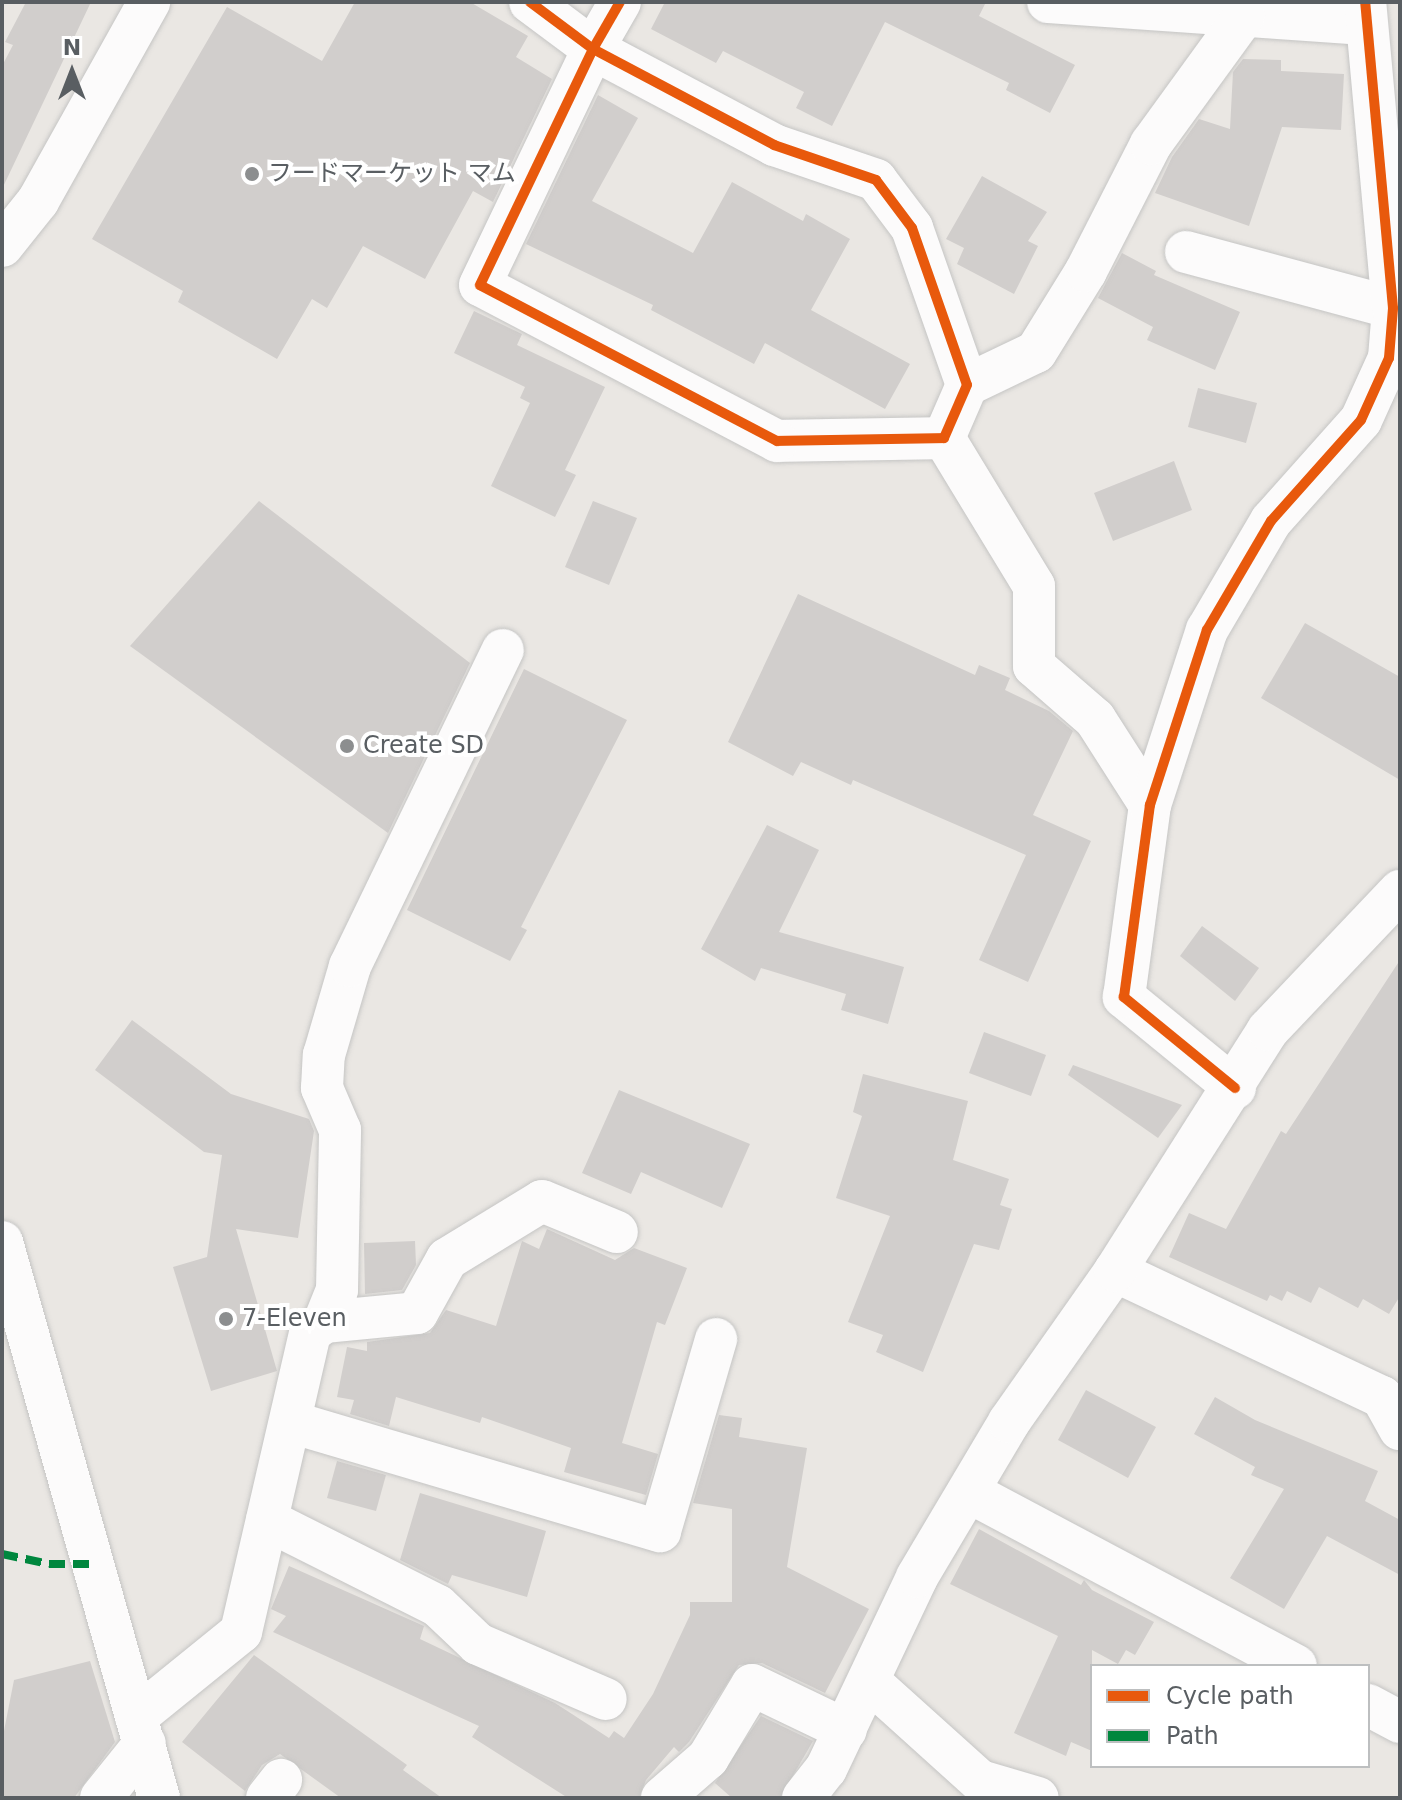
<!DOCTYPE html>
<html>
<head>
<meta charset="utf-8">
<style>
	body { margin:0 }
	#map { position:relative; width:1402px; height:1800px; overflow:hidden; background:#eae7e3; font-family:"DejaVu Sans","Noto Sans JP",sans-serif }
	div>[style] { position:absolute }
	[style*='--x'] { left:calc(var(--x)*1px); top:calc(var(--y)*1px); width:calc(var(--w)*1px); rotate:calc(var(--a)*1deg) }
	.building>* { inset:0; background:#d1cecc }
	.roads { filter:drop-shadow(0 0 2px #c5c5c4) drop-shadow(0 0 2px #c5c5c4) }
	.street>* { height:42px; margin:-21px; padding:0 21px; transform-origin:21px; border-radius:21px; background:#fcfbfb }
	.quiet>* { height:8px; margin-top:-4px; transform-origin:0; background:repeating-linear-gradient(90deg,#00873e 0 16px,transparent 0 24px) }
	.cycleway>* { height:10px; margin:-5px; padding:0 5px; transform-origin:5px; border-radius:5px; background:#e8590c }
	.dots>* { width:22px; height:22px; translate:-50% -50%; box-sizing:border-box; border:4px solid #fff; border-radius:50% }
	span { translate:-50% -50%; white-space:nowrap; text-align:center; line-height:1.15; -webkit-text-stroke:8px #fff; paint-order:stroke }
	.poi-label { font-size:24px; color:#595e62 }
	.left { translate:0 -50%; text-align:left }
	.frame { position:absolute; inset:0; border:4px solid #595e62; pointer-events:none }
	.legend { position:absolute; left:1090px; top:1664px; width:280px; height:104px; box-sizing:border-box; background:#fff; border:2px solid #bdbfc0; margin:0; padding:10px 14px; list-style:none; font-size:24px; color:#595e62 }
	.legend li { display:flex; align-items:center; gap:16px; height:40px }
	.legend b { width:40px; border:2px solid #bdbfc0 }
	.north { position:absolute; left:32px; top:32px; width:80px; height:80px; -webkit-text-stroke:6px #fff; paint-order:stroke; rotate:0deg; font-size:22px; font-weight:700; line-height:32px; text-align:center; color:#595e62 }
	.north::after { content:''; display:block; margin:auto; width:28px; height:36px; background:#595e62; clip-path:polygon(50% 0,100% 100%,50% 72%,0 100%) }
</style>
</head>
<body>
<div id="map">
	<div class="building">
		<div style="clip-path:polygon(26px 2px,91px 2px,2px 189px,2px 66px,13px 45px,5px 42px)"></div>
		<div style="clip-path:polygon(355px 2px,470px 2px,528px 36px,516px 57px,552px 79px,493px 202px,473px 191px,425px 279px,363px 246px,327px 308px,312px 299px,277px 359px,178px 302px,183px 291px,92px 239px,227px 7px,322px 61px)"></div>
		<div style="clip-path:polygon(665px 2px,986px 2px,979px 16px,1075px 65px,1050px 113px,1006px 90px,1009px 83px,885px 22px,832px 126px,796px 108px,804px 92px,723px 51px,716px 63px,651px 29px)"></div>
		<div style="clip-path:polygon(1243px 59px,1281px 60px,1281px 71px,1344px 74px,1341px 130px,1282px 127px,1249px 226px,1155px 193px,1172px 157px,1199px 119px,1230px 129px,1233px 72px)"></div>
		<div style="clip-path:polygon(598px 95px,638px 118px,592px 201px,693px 253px,732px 182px,803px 221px,806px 214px,850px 239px,811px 310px,910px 364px,885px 409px,765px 343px,754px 364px,651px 310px,653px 305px,526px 244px)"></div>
		<div style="clip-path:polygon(982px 176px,1047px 212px,1028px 241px,1038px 246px,1014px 294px,957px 264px,964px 248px,946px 239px)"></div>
		<div style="clip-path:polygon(1122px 253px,1156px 271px,1154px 275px,1240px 312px,1215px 370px,1147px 340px,1153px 327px,1098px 298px)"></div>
		<div style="clip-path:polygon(474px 311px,522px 334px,517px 345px,605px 387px,565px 470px,576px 475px,555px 517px,491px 486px,530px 403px,520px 398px,525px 387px,454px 353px)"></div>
		<div style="clip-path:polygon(1198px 388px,1257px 403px,1246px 443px,1188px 427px)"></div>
		<div style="clip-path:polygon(1174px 461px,1192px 510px,1113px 541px,1094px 493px)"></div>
		<div style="clip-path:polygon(259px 501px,470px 663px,388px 833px,130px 646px)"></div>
		<div style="clip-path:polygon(593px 501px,637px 518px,609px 585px,565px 567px)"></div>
		<div style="clip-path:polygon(798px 594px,975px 675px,979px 665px,1010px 678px,1005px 690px,1049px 711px,1073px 731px,1033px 815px,1091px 841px,1028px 982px,979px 960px,1026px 855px,853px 780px,851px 785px,801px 762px,793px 776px,728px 742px)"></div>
		<div style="clip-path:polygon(1305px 623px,1400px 677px,1400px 780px,1261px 698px)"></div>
		<div style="clip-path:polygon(524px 669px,627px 720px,521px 927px,527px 930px,510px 961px,407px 910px)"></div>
		<div style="clip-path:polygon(767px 825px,819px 850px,779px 932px,904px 967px,888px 1024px,841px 1010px,846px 994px,761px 968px,755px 981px,701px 949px)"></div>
		<div style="clip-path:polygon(1202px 926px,1259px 968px,1235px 1001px,1180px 956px)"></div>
		<div style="clip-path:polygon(1400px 960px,1400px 1296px,1389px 1314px,1363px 1299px,1358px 1308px,1319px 1287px,1311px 1303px,1287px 1291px,1282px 1301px,1270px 1295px,1267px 1301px,1169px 1257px,1189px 1213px,1226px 1229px,1281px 1131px,1286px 1134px)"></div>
		<div style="clip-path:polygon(132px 1020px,231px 1094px,309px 1119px,314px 1131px,298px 1238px,236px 1229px,277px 1371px,211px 1391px,173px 1267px,207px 1257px,222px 1155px,204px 1152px,95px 1070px)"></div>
		<div style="clip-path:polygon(984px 1032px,1046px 1055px,1031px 1096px,969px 1073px)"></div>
		<div style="clip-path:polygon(1073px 1065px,1182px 1105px,1158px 1138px,1068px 1075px)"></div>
		<div style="clip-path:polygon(863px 1074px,968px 1101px,953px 1160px,1009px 1179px,1000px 1205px,1012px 1209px,999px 1250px,974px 1244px,923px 1372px,876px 1352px,883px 1335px,848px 1322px,890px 1216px,836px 1198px,862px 1116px,853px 1112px)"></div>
		<div style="clip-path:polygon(619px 1090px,750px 1144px,722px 1208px,641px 1172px,631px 1194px,582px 1173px)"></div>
		<div style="clip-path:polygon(547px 1229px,615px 1260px,634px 1248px,687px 1268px,665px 1325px,657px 1322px,622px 1443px,658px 1454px,646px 1495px,564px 1472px,571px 1448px,482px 1417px,480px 1423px,396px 1397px,389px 1426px,350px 1414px,354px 1400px,337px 1397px,347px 1347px,367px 1351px,367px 1342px,430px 1333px,446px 1310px,496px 1326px,522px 1241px,539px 1249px)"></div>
		<div style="clip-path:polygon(415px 1241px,416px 1265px,402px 1290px,365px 1294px,364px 1243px)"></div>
		<div style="clip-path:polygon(1086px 1390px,1156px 1427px,1128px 1478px,1058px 1440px)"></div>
		<div style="clip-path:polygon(1215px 1397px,1255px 1420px,1378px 1471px,1365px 1501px,1400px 1520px,1400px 1575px,1327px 1536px,1284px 1609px,1230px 1578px,1284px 1489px,1251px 1475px,1255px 1467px,1194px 1434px)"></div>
		<div style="clip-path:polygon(719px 1415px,742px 1418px,739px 1437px,807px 1448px,787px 1567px,869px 1609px,825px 1693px,762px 1663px,739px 1665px,689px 1742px,679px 1752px,674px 1747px,646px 1780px,639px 1798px,568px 1798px,472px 1737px,479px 1726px,273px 1632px,286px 1616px,271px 1609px,289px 1566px,424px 1626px,420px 1639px,555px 1703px,609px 1738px,614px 1731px,624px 1738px,653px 1694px,690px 1615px,690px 1602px,732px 1602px,732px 1509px,693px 1503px)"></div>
		<div style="clip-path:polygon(337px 1461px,386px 1475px,376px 1511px,327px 1498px)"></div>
		<div style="clip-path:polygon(420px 1493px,546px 1531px,527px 1597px,452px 1575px,448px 1584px,400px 1560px)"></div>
		<div style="clip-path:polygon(979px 1529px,1081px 1585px,1084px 1580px,1092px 1590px,1154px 1622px,1135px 1655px,1126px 1650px,1118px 1664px,1092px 1650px,1092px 1751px,1071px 1742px,1066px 1756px,1014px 1733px,1058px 1636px,950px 1584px)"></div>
		<div style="clip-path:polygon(254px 1655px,407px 1765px,403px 1770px,442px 1798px,341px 1798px,280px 1754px,262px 1765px,245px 1791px,182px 1742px)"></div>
		<div style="clip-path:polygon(90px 1661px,115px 1742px,74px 1798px,2px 1798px,2px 1741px,14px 1680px)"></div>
		<div style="clip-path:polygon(761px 1716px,813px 1741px,780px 1798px,732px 1798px,715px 1783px)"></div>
	</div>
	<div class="roads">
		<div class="street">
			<div style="--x:530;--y:2;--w:79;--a:36.7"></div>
			<div style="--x:593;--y:49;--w:205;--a:27.9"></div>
			<div style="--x:774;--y:145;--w:108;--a:18.9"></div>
			<div style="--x:876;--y:180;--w:60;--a:53.1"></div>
			<div style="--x:912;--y:228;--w:166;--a:70.7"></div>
			<div style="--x:967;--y:385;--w:58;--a:113.5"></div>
			<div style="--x:944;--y:438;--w:167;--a:179"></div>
			<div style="--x:777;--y:441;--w:335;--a:-152.3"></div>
			<div style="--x:480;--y:285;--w:262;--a:-64.4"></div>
			<div style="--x:593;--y:49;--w:54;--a:-60.1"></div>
			<div style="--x:1048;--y:2;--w:318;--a:4"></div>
			<div style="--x:2;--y:246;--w:58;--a:-51.3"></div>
			<div style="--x:38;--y:201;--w:228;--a:-60.8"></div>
			<div style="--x:1186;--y:252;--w:214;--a:15.1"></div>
			<div style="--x:967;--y:385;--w:76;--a:-25.6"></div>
			<div style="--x:1036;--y:352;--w:95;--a:-58.3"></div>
			<div style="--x:1086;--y:271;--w:143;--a:-62.9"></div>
			<div style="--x:1151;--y:144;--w:158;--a:-54"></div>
			<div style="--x:944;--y:438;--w:173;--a:58.7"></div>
			<div style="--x:1034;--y:586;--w:80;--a:90"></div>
			<div style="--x:1034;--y:666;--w:81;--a:41"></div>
			<div style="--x:1095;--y:719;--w:102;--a:57.4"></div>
			<div style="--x:1235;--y:1088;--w:144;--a:-140.7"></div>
			<div style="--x:1124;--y:997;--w:194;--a:-82.3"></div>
			<div style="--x:1150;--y:805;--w:184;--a:-72"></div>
			<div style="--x:1207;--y:630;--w:126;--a:-59.6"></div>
			<div style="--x:1271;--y:521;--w:135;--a:-48.3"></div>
			<div style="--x:1361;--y:420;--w:68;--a:-65.7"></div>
			<div style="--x:1389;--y:358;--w:50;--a:-85.4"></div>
			<div style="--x:1393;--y:308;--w:307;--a:-95.2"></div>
			<div style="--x:2;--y:1242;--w:578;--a:74.23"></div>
			<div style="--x:1115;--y:1271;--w:295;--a:25.3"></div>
			<div style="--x:1382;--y:1397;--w:37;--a:61"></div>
			<div style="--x:324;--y:1322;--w:93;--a:-5.5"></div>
			<div style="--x:417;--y:1313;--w:62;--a:-60.9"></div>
			<div style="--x:447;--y:1259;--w:111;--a:-31.4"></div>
			<div style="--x:542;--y:1201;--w:81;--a:22.5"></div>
			<div style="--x:291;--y:1422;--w:385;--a:16.5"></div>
			<div style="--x:660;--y:1531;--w:200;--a:-73.7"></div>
			<div style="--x:971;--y:1493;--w:368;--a:28"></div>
			<div style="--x:267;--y:1520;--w:191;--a:26.7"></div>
			<div style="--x:438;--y:1606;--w:55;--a:43.5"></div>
			<div style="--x:478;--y:1644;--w:139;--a:23.3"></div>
			<div style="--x:870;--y:1682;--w:148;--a:42"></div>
			<div style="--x:980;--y:1781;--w:60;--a:16.3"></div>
			<div style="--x:1368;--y:1705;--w:36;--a:28"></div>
			<div style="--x:136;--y:1717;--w:135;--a:-39"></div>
			<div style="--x:241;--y:1632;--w:307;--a:-77"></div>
			<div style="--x:310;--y:1333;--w:18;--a:-38"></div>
			<div style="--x:324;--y:1322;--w:35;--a:-68"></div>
			<div style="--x:337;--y:1290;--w:160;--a:-88.9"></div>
			<div style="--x:340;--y:1130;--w:46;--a:-113.2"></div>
			<div style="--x:322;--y:1088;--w:33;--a:-87"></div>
			<div style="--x:324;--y:1055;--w:93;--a:-73.7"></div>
			<div style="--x:350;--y:966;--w:351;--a:-64.2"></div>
			<div style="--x:101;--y:1798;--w:70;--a:-51.3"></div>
			<div style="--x:267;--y:1798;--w:23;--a:-52"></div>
			<div style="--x:662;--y:1798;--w:61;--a:-41"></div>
			<div style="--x:708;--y:1758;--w:85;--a:-58.9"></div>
			<div style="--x:752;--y:1685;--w:104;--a:25.6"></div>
			<div style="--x:803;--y:1798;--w:37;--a:-52"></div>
			<div style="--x:826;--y:1769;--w:212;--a:-64.6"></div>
			<div style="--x:917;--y:1577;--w:180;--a:-59.3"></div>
			<div style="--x:1009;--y:1422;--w:184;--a:-54.9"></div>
			<div style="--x:1115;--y:1271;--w:285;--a:-57.6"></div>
			<div style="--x:1268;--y:1030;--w:192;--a:-46.5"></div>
		</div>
	</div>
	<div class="quiet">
		<div style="--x:2;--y:1554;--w:48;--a:12"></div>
		<div style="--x:49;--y:1564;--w:41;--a:0"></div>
	</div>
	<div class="cycleway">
		<div style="--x:530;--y:2;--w:79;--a:36.7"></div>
		<div style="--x:593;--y:49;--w:205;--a:27.9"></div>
		<div style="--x:774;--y:145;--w:108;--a:18.9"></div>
		<div style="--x:876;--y:180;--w:60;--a:53.1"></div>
		<div style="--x:912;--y:228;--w:166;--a:70.7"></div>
		<div style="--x:967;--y:385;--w:58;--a:113.5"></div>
		<div style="--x:944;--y:438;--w:167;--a:179"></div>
		<div style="--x:777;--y:441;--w:335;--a:-152.3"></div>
		<div style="--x:480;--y:285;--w:262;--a:-64.4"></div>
		<div style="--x:593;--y:49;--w:54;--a:-60.1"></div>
		<div style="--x:1235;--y:1088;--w:144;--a:-140.7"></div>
		<div style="--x:1124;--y:997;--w:194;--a:-82.3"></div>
		<div style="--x:1150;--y:805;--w:184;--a:-72"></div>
		<div style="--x:1207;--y:630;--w:126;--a:-59.6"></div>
		<div style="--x:1271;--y:521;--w:135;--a:-48.3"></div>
		<div style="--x:1361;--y:420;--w:68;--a:-65.7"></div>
		<div style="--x:1389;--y:358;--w:50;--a:-85.4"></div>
		<div style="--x:1393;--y:308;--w:307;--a:-95.2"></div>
	</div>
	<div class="dots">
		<div style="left:252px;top:174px;background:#8c8e8f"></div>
		<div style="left:347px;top:746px;background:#8c8e8f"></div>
		<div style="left:226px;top:1319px;background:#8c8e8f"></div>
	</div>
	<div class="poi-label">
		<span class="left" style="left:268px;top:174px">フードマーケット マム</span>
		<span class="left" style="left:363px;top:746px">Create SD</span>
		<span class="left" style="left:242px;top:1319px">7-Eleven</span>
	</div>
	<div class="frame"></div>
	<ul class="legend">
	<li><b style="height:10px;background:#e8590c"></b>Cycle path</li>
	<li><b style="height:10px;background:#00873e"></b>Path</li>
	</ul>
	<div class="north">N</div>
</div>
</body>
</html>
